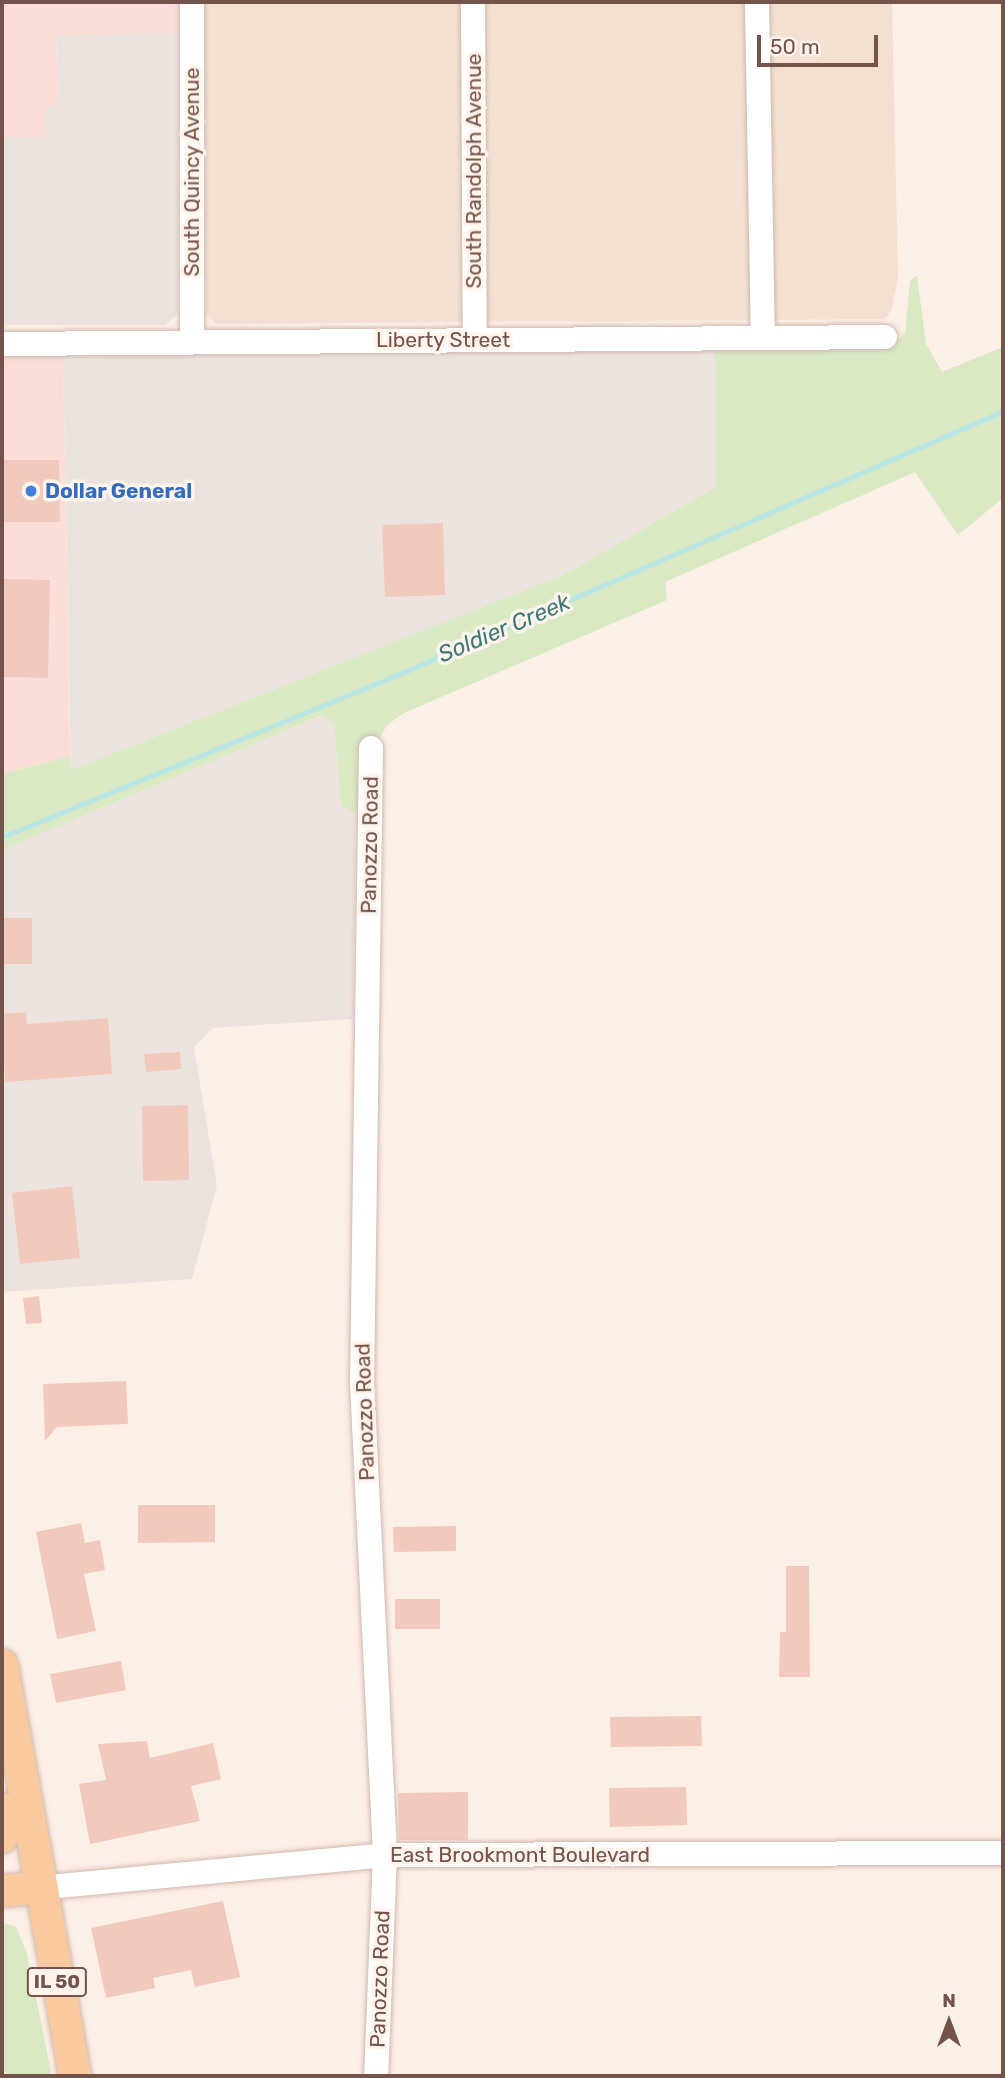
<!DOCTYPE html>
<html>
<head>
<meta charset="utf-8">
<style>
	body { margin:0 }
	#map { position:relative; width:1005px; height:2078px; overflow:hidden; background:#fcefe5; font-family:Rubik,sans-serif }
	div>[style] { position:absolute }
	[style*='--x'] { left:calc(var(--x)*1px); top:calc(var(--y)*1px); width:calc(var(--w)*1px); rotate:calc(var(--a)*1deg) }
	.residential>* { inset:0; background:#f3e0d3 }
	.commercial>* { inset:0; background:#fcded9 }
	.industrial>* { inset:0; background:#ece3df }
	.green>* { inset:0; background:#d8e9c3 }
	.stream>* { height:5px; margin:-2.5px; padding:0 2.5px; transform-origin:2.5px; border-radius:2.5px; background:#bae5e5 }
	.building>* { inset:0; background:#f1cabd }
	.roads { filter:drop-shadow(0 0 2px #cfb8ae) drop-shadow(0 0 2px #cfb8ae) }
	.minor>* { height:24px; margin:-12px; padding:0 12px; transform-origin:12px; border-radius:12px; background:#fff }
	.major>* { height:32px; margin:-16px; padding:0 16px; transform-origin:16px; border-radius:16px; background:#f9ca9f }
	.dots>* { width:19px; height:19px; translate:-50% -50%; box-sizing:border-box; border:4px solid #fff4eb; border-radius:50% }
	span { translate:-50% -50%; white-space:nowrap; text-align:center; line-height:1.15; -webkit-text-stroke:7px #fff4eb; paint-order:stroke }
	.shield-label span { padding:2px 5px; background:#fff4eb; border:2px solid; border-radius:5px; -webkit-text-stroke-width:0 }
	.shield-label { font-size:19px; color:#74534a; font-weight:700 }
	.street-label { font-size:21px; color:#74534a }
	.shop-label { font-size:21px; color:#366cbe; font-weight:700 }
	.left { translate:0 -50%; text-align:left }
	.water-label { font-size:23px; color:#3f7879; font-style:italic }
	.frame { position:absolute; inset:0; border:4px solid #74534a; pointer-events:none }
	.north { position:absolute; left:914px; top:1987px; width:70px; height:70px; -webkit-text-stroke:5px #fff4eb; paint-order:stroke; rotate:0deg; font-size:19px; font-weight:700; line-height:28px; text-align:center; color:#74534a }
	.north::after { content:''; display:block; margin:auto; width:24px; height:32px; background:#74534a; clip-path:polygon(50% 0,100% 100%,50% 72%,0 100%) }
	.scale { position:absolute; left:757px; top:35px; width:121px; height:32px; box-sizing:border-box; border:4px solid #74534a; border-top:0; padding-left:9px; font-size:21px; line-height:24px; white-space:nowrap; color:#74534a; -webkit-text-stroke:5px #fff4eb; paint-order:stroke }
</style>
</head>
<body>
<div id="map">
	<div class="residential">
		<div style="clip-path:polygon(204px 2px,892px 2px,898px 278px,892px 309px,885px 319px,216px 324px,206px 313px)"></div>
	</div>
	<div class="commercial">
		<div style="clip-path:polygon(2px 2px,179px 2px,179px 33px,56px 35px,58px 107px,45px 137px,2px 138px)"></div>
		<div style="clip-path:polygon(2px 356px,63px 356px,70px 756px,2px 774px)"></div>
	</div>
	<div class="industrial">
		<div style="clip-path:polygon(179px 33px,178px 314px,165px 325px,2px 325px,2px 138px,45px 137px,45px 107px,58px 106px,56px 35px)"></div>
		<div style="clip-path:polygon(715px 347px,716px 487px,565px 574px,71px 770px,63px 356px)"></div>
		<div style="clip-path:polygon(320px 716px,334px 723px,341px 805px,356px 813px,353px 1019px,213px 1028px,194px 1047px,217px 1185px,192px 1279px,2px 1292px,2px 850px)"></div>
	</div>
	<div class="green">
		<div style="clip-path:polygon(917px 275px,926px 344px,942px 372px,1003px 347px,1003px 498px,958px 535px,915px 472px,665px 582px,667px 600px,404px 713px,387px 725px,363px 767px,356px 813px,341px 806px,334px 723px,320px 716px,2px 850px,2px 774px,70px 756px,71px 770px,565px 574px,716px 487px,715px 347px,894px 345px,905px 333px,910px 281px)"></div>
		<div style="clip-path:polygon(2px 1922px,16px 1927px,27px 1954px,52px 2076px,2px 2076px)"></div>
	</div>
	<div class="stream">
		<div style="--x:2;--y:837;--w:442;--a:-22.3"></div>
		<div style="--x:411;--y:669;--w:646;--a:-23.55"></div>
	</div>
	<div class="building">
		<div style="clip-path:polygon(2px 460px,59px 460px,60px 522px,2px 522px)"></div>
		<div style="clip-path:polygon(443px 523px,445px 595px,385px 597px,382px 525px)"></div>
		<div style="clip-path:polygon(2px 579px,50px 580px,48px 678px,2px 677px)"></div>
		<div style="clip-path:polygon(2px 918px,32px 918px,32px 964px,2px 964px)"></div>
		<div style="clip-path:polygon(26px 1012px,27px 1024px,108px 1018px,112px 1074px,5px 1082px,2px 1014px)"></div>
		<div style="clip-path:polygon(180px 1052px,181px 1069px,146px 1072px,144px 1054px)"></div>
		<div style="clip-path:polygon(188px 1105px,189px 1180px,143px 1181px,142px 1106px)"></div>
		<div style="clip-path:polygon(72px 1186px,80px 1258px,20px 1264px,12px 1193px)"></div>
		<div style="clip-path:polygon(39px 1296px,42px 1323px,26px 1324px,23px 1298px)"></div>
		<div style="clip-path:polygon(126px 1381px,128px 1424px,57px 1427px,45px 1441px,43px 1384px)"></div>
		<div style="clip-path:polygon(138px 1505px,215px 1505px,215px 1542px,138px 1543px)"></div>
		<div style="clip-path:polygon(81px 1523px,85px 1543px,100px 1540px,105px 1570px,84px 1574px,96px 1631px,57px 1639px,36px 1532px)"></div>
		<div style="clip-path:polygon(456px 1526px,456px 1551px,394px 1552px,393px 1527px)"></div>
		<div style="clip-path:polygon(786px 1566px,809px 1566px,810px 1677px,779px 1677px,780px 1632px,786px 1632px)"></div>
		<div style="clip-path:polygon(395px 1599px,440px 1599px,440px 1629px,395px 1629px)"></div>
		<div style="clip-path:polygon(121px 1661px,126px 1690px,56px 1703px,50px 1674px)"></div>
		<div style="clip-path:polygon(701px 1716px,702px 1746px,611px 1747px,610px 1717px)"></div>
		<div style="clip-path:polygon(147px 1741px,150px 1758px,213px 1743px,221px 1779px,191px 1786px,200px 1821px,90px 1844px,79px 1784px,106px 1780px,98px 1744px)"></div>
		<div style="clip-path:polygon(686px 1787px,687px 1825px,610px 1827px,609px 1788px)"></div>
		<div style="clip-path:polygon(468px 1792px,468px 1840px,399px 1840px,398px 1793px)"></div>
		<div style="clip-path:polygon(223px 1901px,240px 1977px,195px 1987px,191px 1970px,153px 1978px,155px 1988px,106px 1998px,91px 1928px)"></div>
	</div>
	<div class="roads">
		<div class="minor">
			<div style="--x:192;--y:2;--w:340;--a:90"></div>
			<div style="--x:473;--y:2;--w:338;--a:89.7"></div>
			<div style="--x:757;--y:2;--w:336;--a:89"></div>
			<div style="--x:2;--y:344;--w:883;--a:-0.45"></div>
			<div style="--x:371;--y:748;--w:635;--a:90.81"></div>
			<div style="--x:362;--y:1383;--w:473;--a:87.2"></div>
			<div style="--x:385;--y:1855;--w:221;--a:92.3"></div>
			<div style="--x:38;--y:1888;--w:349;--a:-5.4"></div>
			<div style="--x:385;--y:1855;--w:618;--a:-0.19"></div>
		</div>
		<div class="major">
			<div style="--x:2;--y:1665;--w:417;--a:79.9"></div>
			<div style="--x:2;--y:1809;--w:28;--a:90"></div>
			<div style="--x:2;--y:1891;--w:36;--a:-5"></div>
		</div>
	</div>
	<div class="dots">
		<div style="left:31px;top:491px;background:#3f7fe0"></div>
	</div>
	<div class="shield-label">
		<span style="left:57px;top:1982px">IL 50</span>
	</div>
	<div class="street-label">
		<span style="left:474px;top:171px;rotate:-90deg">South Randolph Avenue</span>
		<span style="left:192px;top:172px;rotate:-90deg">South Quincy Avenue</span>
		<span style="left:443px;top:340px">Liberty Street</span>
		<span style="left:370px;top:845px;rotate:-89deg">Panozzo Road</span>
		<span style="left:365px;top:1412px;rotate:-92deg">Panozzo Road</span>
		<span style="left:520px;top:1855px">East Brookmont Boulevard</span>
		<span style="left:380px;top:1979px;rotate:-88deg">Panozzo Road</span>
	</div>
	<div class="shop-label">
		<span class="left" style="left:45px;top:491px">Dollar General</span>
	</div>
	<div class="water-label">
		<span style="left:504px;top:628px;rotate:-23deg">Soldier Creek</span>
	</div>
	<div class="frame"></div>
	<div class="north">N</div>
	<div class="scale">50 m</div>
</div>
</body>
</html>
